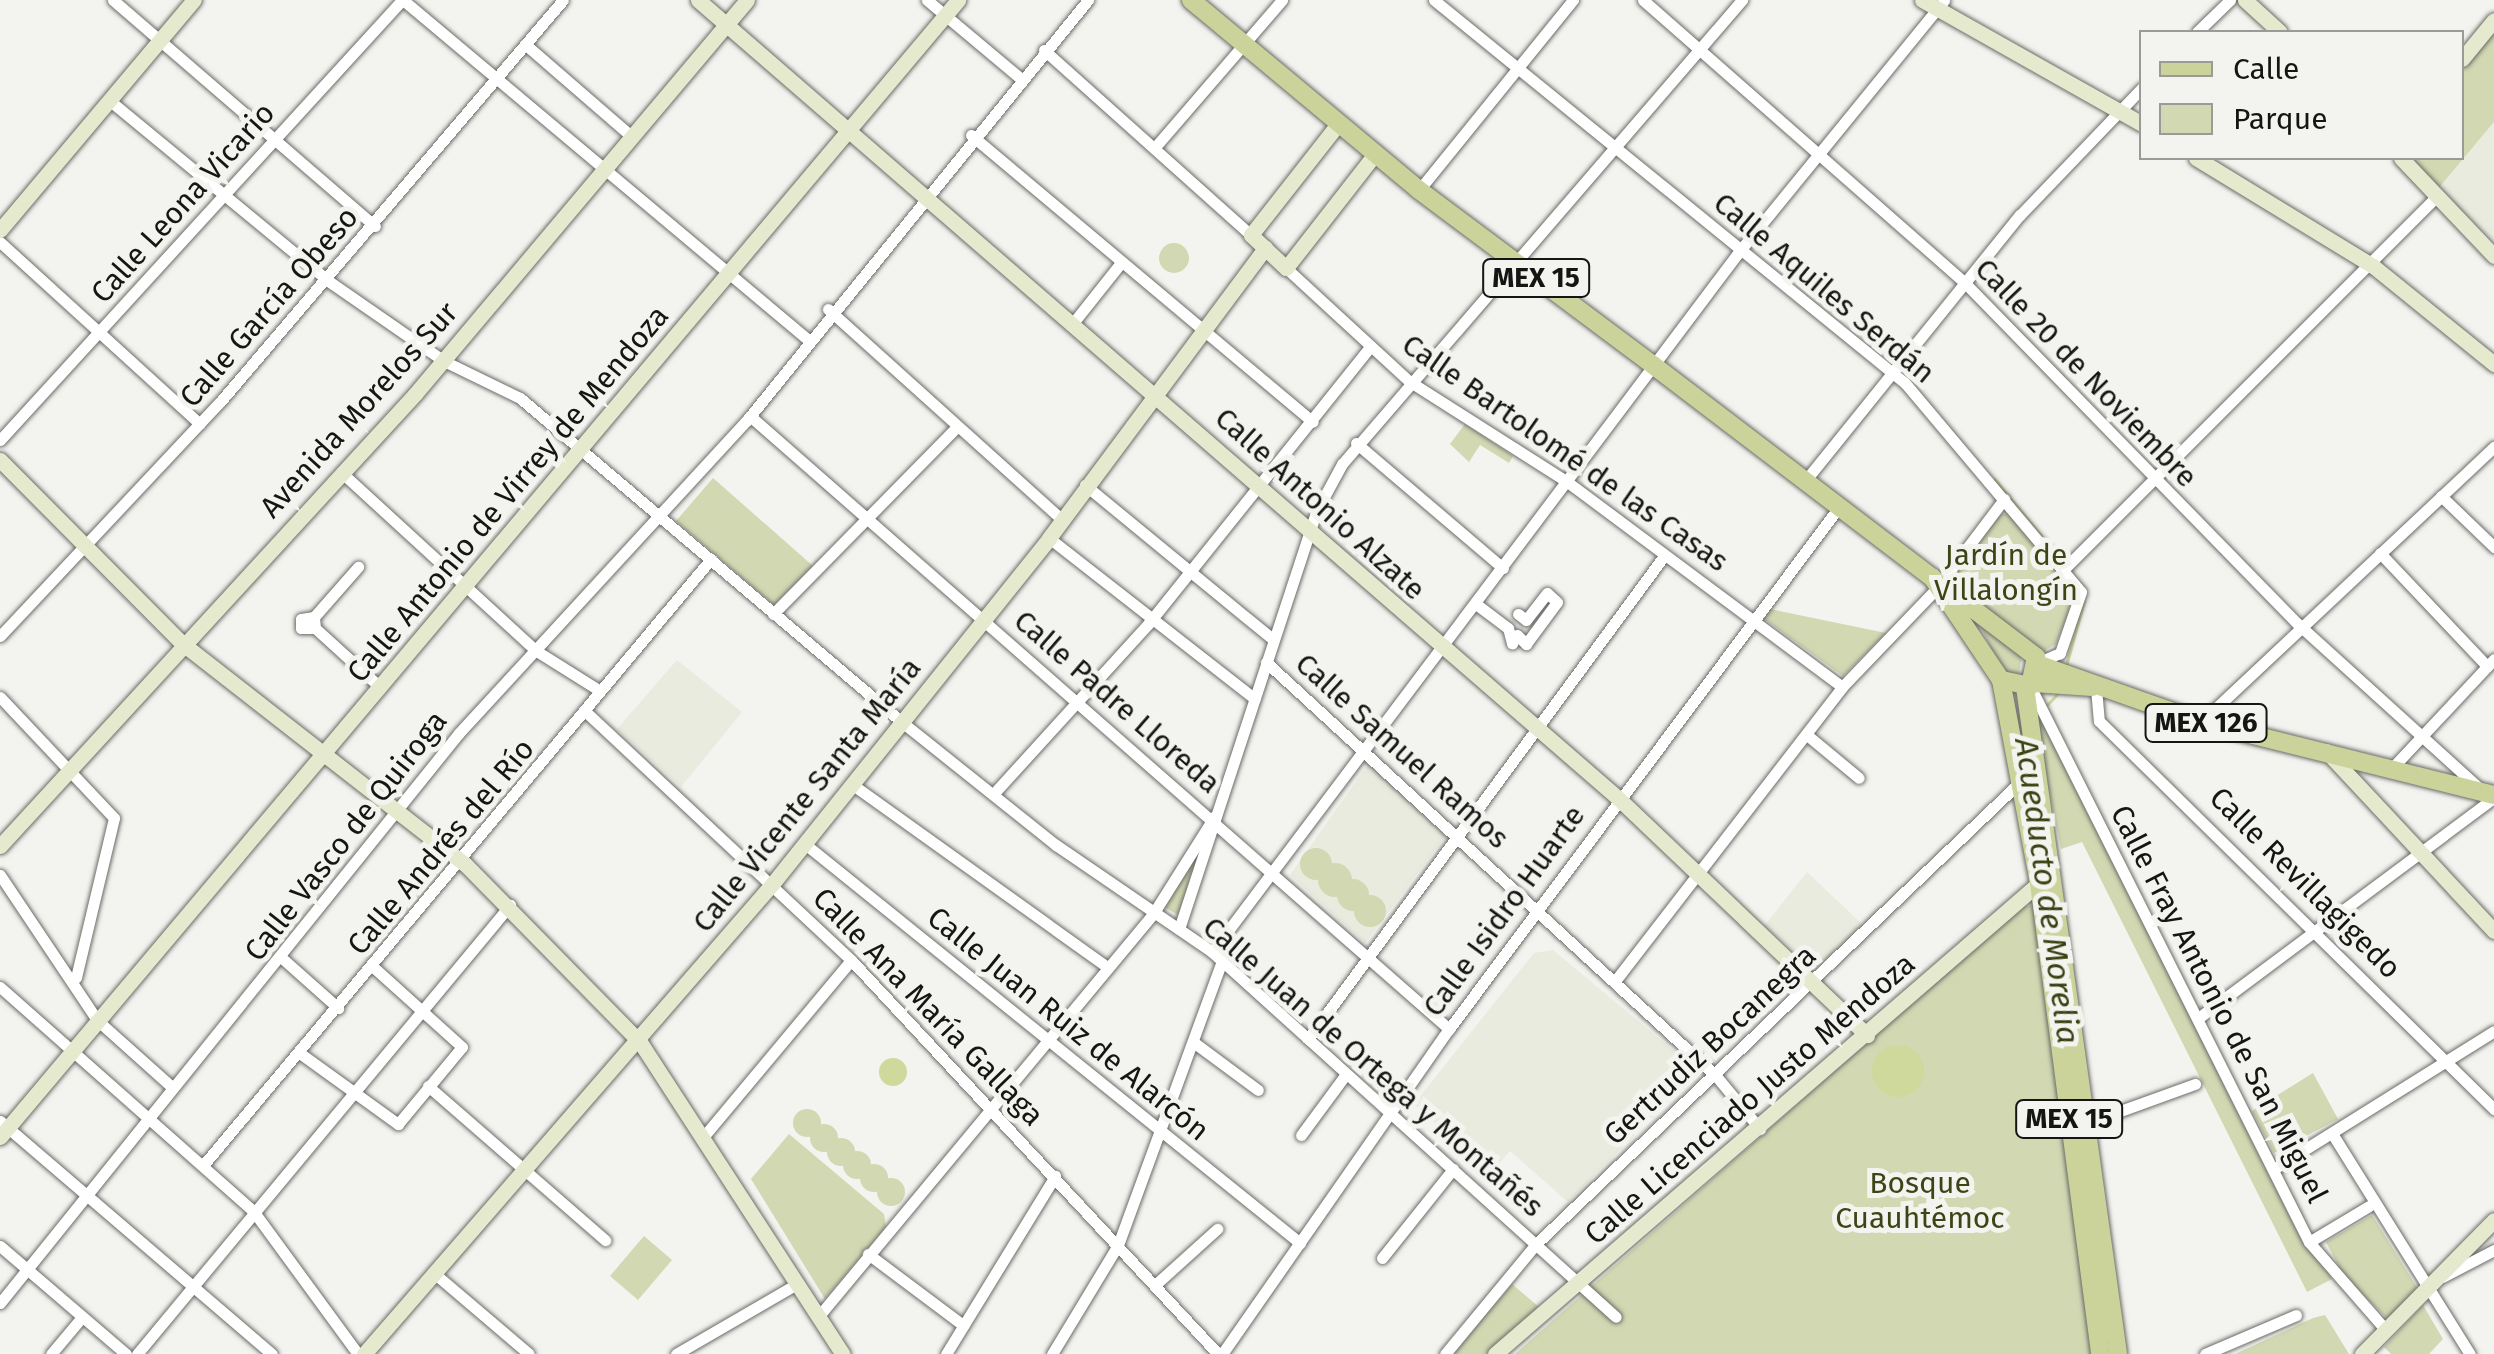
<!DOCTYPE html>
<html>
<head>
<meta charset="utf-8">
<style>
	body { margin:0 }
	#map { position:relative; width:2494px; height:1354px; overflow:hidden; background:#f3f4ef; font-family:"Fira Sans",sans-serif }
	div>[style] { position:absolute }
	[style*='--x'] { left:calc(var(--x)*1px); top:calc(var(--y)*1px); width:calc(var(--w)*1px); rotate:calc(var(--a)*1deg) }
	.built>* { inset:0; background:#e8ebde }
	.green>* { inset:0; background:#d1d8b2 }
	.round { border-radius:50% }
	.water>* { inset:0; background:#cfd99b }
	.stream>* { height:2.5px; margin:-1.25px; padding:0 1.25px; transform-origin:1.25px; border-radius:1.25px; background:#cfd99b }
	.roads { filter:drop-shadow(0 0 2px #6a6b67) drop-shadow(0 0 2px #6a6b67) }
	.street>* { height:11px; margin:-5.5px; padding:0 5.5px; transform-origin:5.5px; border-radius:5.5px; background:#fff }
	.secondary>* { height:15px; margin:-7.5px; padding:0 7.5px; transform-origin:7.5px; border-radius:7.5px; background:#e5e9cd }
	.primary>* { height:18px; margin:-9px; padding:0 9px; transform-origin:9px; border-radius:9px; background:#cbd39b }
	span { translate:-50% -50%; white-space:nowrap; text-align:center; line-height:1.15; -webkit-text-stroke:10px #f3f4ef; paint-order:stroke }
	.shield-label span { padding:2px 8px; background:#f3f4ef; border:2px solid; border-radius:8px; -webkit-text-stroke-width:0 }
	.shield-label { font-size:28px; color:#151514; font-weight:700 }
	.street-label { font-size:30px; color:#151514 }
	.park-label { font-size:30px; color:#3e4416 }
	.water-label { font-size:32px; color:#3b4113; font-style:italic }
	.legend { position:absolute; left:2139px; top:30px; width:325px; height:130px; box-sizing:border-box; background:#f3f4ef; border:2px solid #9a9b97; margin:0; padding:12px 18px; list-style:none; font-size:30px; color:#151514 }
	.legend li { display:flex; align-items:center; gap:20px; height:50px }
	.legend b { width:50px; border:2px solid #9a9b97 }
</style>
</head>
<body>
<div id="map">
	<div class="built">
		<div style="clip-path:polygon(2494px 122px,2494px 241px,2439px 189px)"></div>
		<div style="clip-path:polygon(677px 660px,742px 712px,681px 787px,617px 729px)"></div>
		<div style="clip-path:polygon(1369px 763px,1447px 834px,1365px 943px,1290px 875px)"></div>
		<div style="clip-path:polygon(1807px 872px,1863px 925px,1818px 970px,1764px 926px)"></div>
		<div style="clip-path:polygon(1553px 950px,1698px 1071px,1568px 1202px,1510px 1151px,1490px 1174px,1414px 1104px,1534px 953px)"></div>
	</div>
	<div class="green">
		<div style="clip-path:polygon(2494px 27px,2494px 122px,2438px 189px,2408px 158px,2462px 158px,2462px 67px)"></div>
		<div class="round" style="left:1159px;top:243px;width:30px;height:30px"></div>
		<div style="clip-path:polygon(1465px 424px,1513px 456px,1509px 463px,1480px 445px,1469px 462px,1450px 444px)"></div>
		<div style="clip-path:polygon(713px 478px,813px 566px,774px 605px,676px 521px)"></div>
		<div style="clip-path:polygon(2010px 513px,2077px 591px,2056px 644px,2042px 652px,1946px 580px,1998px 515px)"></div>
		<div style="clip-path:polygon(1770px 609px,1886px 633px,1843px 676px,1763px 618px)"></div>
		<div style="clip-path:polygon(1980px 625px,2022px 655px,2019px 674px,2002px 672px)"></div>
		<div style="clip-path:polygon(2046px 721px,2332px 1279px,2307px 1292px,2082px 842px,2061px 849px,2035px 723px)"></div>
		<div style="clip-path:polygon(1207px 837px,1180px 916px,1164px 907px)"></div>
		<div class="round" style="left:1300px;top:848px;width:32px;height:32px"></div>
		<div class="round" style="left:1318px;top:863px;width:34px;height:34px"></div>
		<div class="round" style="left:1337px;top:879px;width:32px;height:32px"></div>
		<div class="round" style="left:1354px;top:895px;width:32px;height:32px"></div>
		<div style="clip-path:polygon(2038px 905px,2093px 1354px,1515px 1354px,2020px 907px)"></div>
		<div style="clip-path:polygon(2313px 1073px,2338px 1119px,2274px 1153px,2252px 1111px)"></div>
		<div class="round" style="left:793px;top:1109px;width:28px;height:28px"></div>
		<div class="round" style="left:810px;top:1124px;width:28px;height:28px"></div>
		<div style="clip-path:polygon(789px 1134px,884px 1214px,886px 1227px,825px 1299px,751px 1179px)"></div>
		<div class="round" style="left:827px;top:1138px;width:28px;height:28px"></div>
		<div class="round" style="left:843px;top:1151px;width:28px;height:28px"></div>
		<div class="round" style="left:860px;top:1164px;width:28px;height:28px"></div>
		<div class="round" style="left:877px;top:1178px;width:28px;height:28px"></div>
		<div style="clip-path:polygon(2372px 1215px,2418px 1289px,2389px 1320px,2345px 1278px,2326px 1242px)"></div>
		<div style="clip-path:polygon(644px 1236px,672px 1260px,638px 1300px,610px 1276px)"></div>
		<div style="clip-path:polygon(1512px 1284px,1539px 1307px,1486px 1354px,1452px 1354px)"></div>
		<div style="clip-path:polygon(2423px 1305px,2443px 1339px,2429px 1354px,2391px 1354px,2384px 1347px)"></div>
		<div style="clip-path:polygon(2325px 1315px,2349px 1354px,2235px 1354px,2313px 1318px)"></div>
	</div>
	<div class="water">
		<div class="round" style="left:1872px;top:1045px;width:52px;height:52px"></div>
		<div class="round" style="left:879px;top:1058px;width:28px;height:28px"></div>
	</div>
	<div class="stream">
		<div style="--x:1995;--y:479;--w:72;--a:50.6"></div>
		<div style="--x:2066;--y:666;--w:67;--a:-74.5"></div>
		<div style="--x:2047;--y:705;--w:16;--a:-47"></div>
		<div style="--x:2107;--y:1336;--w:18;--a:84"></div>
	</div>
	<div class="roads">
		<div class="street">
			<div style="--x:113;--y:0;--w:346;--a:40.8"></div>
			<div style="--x:403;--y:0;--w:526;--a:39.99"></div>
			<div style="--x:927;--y:0;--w:121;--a:40"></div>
			<div style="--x:1434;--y:0;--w:607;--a:39.12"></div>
			<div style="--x:1905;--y:383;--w:273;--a:49.9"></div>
			<div style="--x:2081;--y:592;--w:65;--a:109"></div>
			<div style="--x:2060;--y:653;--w:23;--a:157"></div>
			<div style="--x:1643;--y:0;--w:427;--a:41.3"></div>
			<div style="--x:1964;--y:282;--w:478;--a:45.7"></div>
			<div style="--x:2298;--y:624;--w:246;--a:42.2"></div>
			<div style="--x:2197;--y:32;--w:46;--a:-44.1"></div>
			<div style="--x:526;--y:45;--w:139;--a:40.9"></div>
			<div style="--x:1044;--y:50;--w:278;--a:41.8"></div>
			<div style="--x:109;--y:100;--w:283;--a:39.5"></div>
			<div style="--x:327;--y:280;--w:142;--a:34.7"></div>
			<div style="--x:444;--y:361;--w:85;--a:26"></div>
			<div style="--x:520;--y:398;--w:502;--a:40.32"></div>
			<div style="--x:903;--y:723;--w:196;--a:38.6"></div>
			<div style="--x:1056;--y:845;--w:189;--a:34.4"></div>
			<div style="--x:1212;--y:952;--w:544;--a:42.1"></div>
			<div style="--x:971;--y:135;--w:446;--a:40"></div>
			<div style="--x:1156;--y:146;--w:193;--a:-49.2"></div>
			<div style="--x:1419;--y:190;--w:245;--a:-51"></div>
			<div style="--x:0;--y:242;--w:270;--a:42.3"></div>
			<div style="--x:1286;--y:268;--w:167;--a:42.6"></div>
			<div style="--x:1409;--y:381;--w:186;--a:32.5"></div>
			<div style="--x:1566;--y:481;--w:344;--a:36.7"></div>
			<div style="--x:828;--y:309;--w:314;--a:42"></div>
			<div style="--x:1073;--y:323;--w:75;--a:-51.5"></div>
			<div style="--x:750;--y:416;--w:930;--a:41.25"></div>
			<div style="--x:747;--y:420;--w:541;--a:-50.93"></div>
			<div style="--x:0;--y:440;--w:596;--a:-47.58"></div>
			<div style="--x:1356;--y:443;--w:193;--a:40.4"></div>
			<div style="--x:341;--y:472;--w:263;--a:42.5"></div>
			<div style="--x:535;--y:650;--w:77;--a:32.2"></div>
			<div style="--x:1805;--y:481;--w:342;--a:-51.1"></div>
			<div style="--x:2020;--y:215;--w:176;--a:-46.2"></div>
			<div style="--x:1085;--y:485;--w:244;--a:39.4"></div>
			<div style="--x:2441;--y:496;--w:74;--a:43.9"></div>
			<div style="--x:1049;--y:538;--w:261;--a:38"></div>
			<div style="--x:2380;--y:553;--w:156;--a:46.6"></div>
			<div style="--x:2063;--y:570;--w:528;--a:-45"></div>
			<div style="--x:1476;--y:604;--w:40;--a:37"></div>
			<div style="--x:1508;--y:628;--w:16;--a:75"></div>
			<div style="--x:1512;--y:643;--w:9;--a:-58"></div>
			<div style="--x:1517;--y:635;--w:13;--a:45"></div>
			<div style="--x:1526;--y:644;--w:52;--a:-53.6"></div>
			<div style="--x:1557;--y:602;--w:13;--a:-138"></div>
			<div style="--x:1547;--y:593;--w:34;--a:128"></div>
			<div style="--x:1526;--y:620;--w:10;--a:-143"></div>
			<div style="--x:773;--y:614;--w:261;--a:-45.5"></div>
			<div style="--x:314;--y:617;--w:67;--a:-48.7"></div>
			<div style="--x:315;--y:628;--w:14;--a:180"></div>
			<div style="--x:301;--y:628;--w:9;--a:-90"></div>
			<div style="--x:301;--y:619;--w:13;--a:-9"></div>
			<div style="--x:314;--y:617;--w:11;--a:85"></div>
			<div style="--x:315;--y:628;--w:89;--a:42.3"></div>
			<div style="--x:0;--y:636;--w:321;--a:-46.8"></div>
			<div style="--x:220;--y:402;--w:528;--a:-49.53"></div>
			<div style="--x:1266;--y:662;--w:611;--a:42.61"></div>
			<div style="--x:1716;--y:1076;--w:69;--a:50.3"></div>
			<div style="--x:2030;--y:686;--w:622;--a:63.35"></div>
			<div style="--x:2309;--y:1242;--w:116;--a:48.9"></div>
			<div style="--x:2096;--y:688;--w:33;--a:85"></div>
			<div style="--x:2099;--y:721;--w:554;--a:44.49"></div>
			<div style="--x:0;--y:697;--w:166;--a:46.7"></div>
			<div style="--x:114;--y:818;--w:164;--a:103.4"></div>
			<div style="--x:586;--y:712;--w:363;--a:43.1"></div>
			<div style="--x:851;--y:960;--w:538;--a:47.03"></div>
			<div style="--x:2201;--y:722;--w:402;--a:-43.2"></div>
			<div style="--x:1807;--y:735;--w:67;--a:39.6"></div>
			<div style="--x:2393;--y:767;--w:148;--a:-46.9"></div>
			<div style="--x:853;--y:785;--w:312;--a:35.6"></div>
			<div style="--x:997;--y:790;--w:224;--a:-47.7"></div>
			<div style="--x:1148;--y:624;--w:355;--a:-51.3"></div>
			<div style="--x:805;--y:844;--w:636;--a:38.87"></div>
			<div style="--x:0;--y:875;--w:174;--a:56.2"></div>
			<div style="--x:97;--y:1020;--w:101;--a:41.8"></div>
			<div style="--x:1179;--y:929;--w:439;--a:-71.8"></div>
			<div style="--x:1316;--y:512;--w:55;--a:-61.6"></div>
			<div style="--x:1342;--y:464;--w:613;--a:-49.24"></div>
			<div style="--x:1212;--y:952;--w:875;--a:-53.04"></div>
			<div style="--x:1738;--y:253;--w:326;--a:-50.8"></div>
			<div style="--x:283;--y:959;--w:74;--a:41.7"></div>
			<div style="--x:1615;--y:981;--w:371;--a:-52.3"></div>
			<div style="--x:1842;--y:687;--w:136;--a:-46.2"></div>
			<div style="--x:1936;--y:589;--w:113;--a:-52.9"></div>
			<div style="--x:0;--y:987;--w:339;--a:41.5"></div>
			<div style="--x:254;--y:1212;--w:176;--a:53.8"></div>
			<div style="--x:2201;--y:1016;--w:365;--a:-36.7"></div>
			<div style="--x:1308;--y:1039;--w:600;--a:-53.61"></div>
			<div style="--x:1196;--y:1044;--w:77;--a:36.6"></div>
			<div style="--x:301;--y:1054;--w:120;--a:35.8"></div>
			<div style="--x:398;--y:1124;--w:100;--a:-50.3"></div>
			<div style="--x:462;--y:1047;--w:120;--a:-138"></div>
			<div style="--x:428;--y:1086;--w:235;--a:41"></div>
			<div style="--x:0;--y:1121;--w:358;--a:40.6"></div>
			<div style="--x:2087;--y:1123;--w:115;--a:-19.9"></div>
			<div style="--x:1301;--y:1135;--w:76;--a:-53.6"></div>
			<div style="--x:2333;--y:1135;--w:258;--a:58"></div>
			<div style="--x:704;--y:1136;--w:229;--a:-50.1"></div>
			<div style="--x:205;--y:1163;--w:788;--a:-50.05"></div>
			<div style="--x:2275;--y:1168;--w:258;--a:-32"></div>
			<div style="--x:2309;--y:1242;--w:70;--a:-31"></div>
			<div style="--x:0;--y:1246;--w:166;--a:40.6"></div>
			<div style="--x:868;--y:1254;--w:119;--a:36.8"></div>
			<div style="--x:1382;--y:1258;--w:114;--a:-51.4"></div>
			<div style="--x:435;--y:1274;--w:123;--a:40.4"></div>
			<div style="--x:2442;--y:1277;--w:59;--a:-27.4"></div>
			<div style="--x:1155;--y:1285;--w:84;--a:-42.1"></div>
			<div style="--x:0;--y:1303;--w:732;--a:-51.16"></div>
			<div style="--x:459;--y:733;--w:430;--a:-47.4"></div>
			<div style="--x:818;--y:1317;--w:524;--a:-50.26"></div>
			<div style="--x:1153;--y:914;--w:115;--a:-57.8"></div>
			<div style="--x:51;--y:1354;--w:48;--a:-50"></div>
			<div style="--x:137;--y:1354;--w:584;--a:-50.28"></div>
			<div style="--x:676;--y:1354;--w:138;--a:-30.1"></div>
			<div style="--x:946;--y:1354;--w:209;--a:-58.5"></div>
			<div style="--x:1052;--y:1354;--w:127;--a:-58.8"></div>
			<div style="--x:1118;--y:1245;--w:302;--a:-69.9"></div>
			<div style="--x:1222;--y:1354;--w:396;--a:-55.1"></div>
			<div style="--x:1449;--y:1029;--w:652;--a:-53.24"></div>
			<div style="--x:1445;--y:1354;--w:143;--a:-50.4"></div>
			<div style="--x:1536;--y:1244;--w:669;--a:-43.67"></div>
			<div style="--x:2205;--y:1354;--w:99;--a:-23.2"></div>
		</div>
		<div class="secondary">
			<div style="--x:698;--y:0;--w:1218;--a:40.94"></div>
			<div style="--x:1618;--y:798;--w:344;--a:43.6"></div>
			<div style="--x:1922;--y:0;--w:253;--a:29.4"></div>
			<div style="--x:2245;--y:0;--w:47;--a:42.4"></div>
			<div style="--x:2462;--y:59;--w:50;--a:-50.6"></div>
			<div style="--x:1338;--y:124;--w:141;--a:128.1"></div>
			<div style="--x:1251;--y:235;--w:48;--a:43.3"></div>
			<div style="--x:1286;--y:268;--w:145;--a:-52"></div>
			<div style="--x:2196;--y:158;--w:207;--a:31.4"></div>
			<div style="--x:2373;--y:266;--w:156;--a:39"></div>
			<div style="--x:2401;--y:158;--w:135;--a:46.5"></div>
			<div style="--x:0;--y:230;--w:301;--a:-49.9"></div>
			<div style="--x:0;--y:460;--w:260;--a:45.2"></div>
			<div style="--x:183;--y:644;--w:358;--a:38"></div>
			<div style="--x:465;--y:864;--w:250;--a:45.5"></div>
			<div style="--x:640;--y:1042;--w:372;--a:57"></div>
			<div style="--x:2326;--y:751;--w:246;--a:47"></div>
			<div style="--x:0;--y:846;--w:614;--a:-47.44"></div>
			<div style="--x:415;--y:394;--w:515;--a:-49.88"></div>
			<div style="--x:0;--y:1137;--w:1487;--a:-49.88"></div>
			<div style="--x:364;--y:1354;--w:624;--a:-49.03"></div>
			<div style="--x:773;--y:883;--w:442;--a:-51.3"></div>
			<div style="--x:1049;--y:538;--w:362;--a:-53.3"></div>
			<div style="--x:1495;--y:1354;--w:720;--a:-40.89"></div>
			<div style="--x:2362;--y:1354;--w:188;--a:-45.4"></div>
		</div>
		<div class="primary">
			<div style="--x:1191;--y:0;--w:297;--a:39.8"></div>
			<div style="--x:1419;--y:190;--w:292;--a:36.8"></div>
			<div style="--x:1653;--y:365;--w:482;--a:37.3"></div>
			<div style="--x:2036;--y:657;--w:30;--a:102"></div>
			<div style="--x:2030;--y:686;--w:30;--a:-168"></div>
			<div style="--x:2001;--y:680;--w:124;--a:-123.8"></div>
			<div style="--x:2040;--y:665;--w:171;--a:19.5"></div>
			<div style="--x:2201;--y:722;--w:302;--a:14"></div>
			<div style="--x:2001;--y:680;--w:207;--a:79.4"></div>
			<div style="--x:2039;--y:883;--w:475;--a:82.6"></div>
			<div style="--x:2034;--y:683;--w:58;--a:3.9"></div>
			<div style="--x:2025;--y:687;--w:673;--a:82.06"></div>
		</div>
	</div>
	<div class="shield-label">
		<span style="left:1536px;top:278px">MEX 15</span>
		<span style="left:2206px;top:723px">MEX 126</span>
		<span style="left:2069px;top:1119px">MEX 15</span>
	</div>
	<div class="street-label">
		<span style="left:183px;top:203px;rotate:-48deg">Calle Leona Vicario</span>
		<span style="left:1824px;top:288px;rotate:40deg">Calle Aquiles Serdán</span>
		<span style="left:269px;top:307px;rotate:-49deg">Calle García Obeso</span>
		<span style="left:2086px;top:373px;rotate:46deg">Calle 20 de Noviembre</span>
		<span style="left:359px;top:410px;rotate:-48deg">Avenida Morelos Sur</span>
		<span style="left:1565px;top:453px;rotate:35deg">Calle Bartolomé de las Casas</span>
		<span style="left:508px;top:494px;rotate:-50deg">Calle Antonio de Virrey de Mendoza</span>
		<span style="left:1320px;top:504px;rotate:42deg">Calle Antonio Alzate</span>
		<span style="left:1117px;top:702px;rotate:41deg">Calle Padre Lloreda</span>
		<span style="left:1402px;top:751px;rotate:42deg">Calle Samuel Ramos</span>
		<span style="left:807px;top:795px;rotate:-51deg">Calle Vicente Santa María</span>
		<span style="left:346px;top:836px;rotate:-52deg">Calle Vasco de Quiroga</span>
		<span style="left:441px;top:847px;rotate:-50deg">Calle Andrés del Río</span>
		<span style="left:2305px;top:883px;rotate:45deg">Calle Revillagigedo</span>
		<span style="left:1504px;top:911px;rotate:-54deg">Calle Isidro Huarte</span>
		<span style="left:2219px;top:1004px;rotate:63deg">Calle Fray Antonio de San Miguel</span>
		<span style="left:928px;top:1007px;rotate:46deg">Calle Ana María Gallaga</span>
		<span style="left:1068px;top:1024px;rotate:39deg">Calle Juan Ruiz de Alarcón</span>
		<span style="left:1710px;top:1045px;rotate:-43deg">Gertrudiz Bocanegra</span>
		<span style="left:1373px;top:1067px;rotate:41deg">Calle Juan de Ortega y Montañés</span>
		<span style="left:1750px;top:1099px;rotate:-41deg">Calle Licenciado Justo Mendoza</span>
	</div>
	<div class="park-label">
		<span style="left:2006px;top:572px">Jardín de<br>Villalongín</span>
		<span style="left:1920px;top:1200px">Bosque<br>Cuauhtémoc</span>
	</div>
	<div class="water-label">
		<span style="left:2047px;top:891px;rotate:82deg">Acueducto de Morelia</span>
	</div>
	<ul class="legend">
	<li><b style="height:12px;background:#cbd39b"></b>Calle</li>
	<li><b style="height:28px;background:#d1d8b2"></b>Parque</li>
	</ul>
</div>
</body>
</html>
